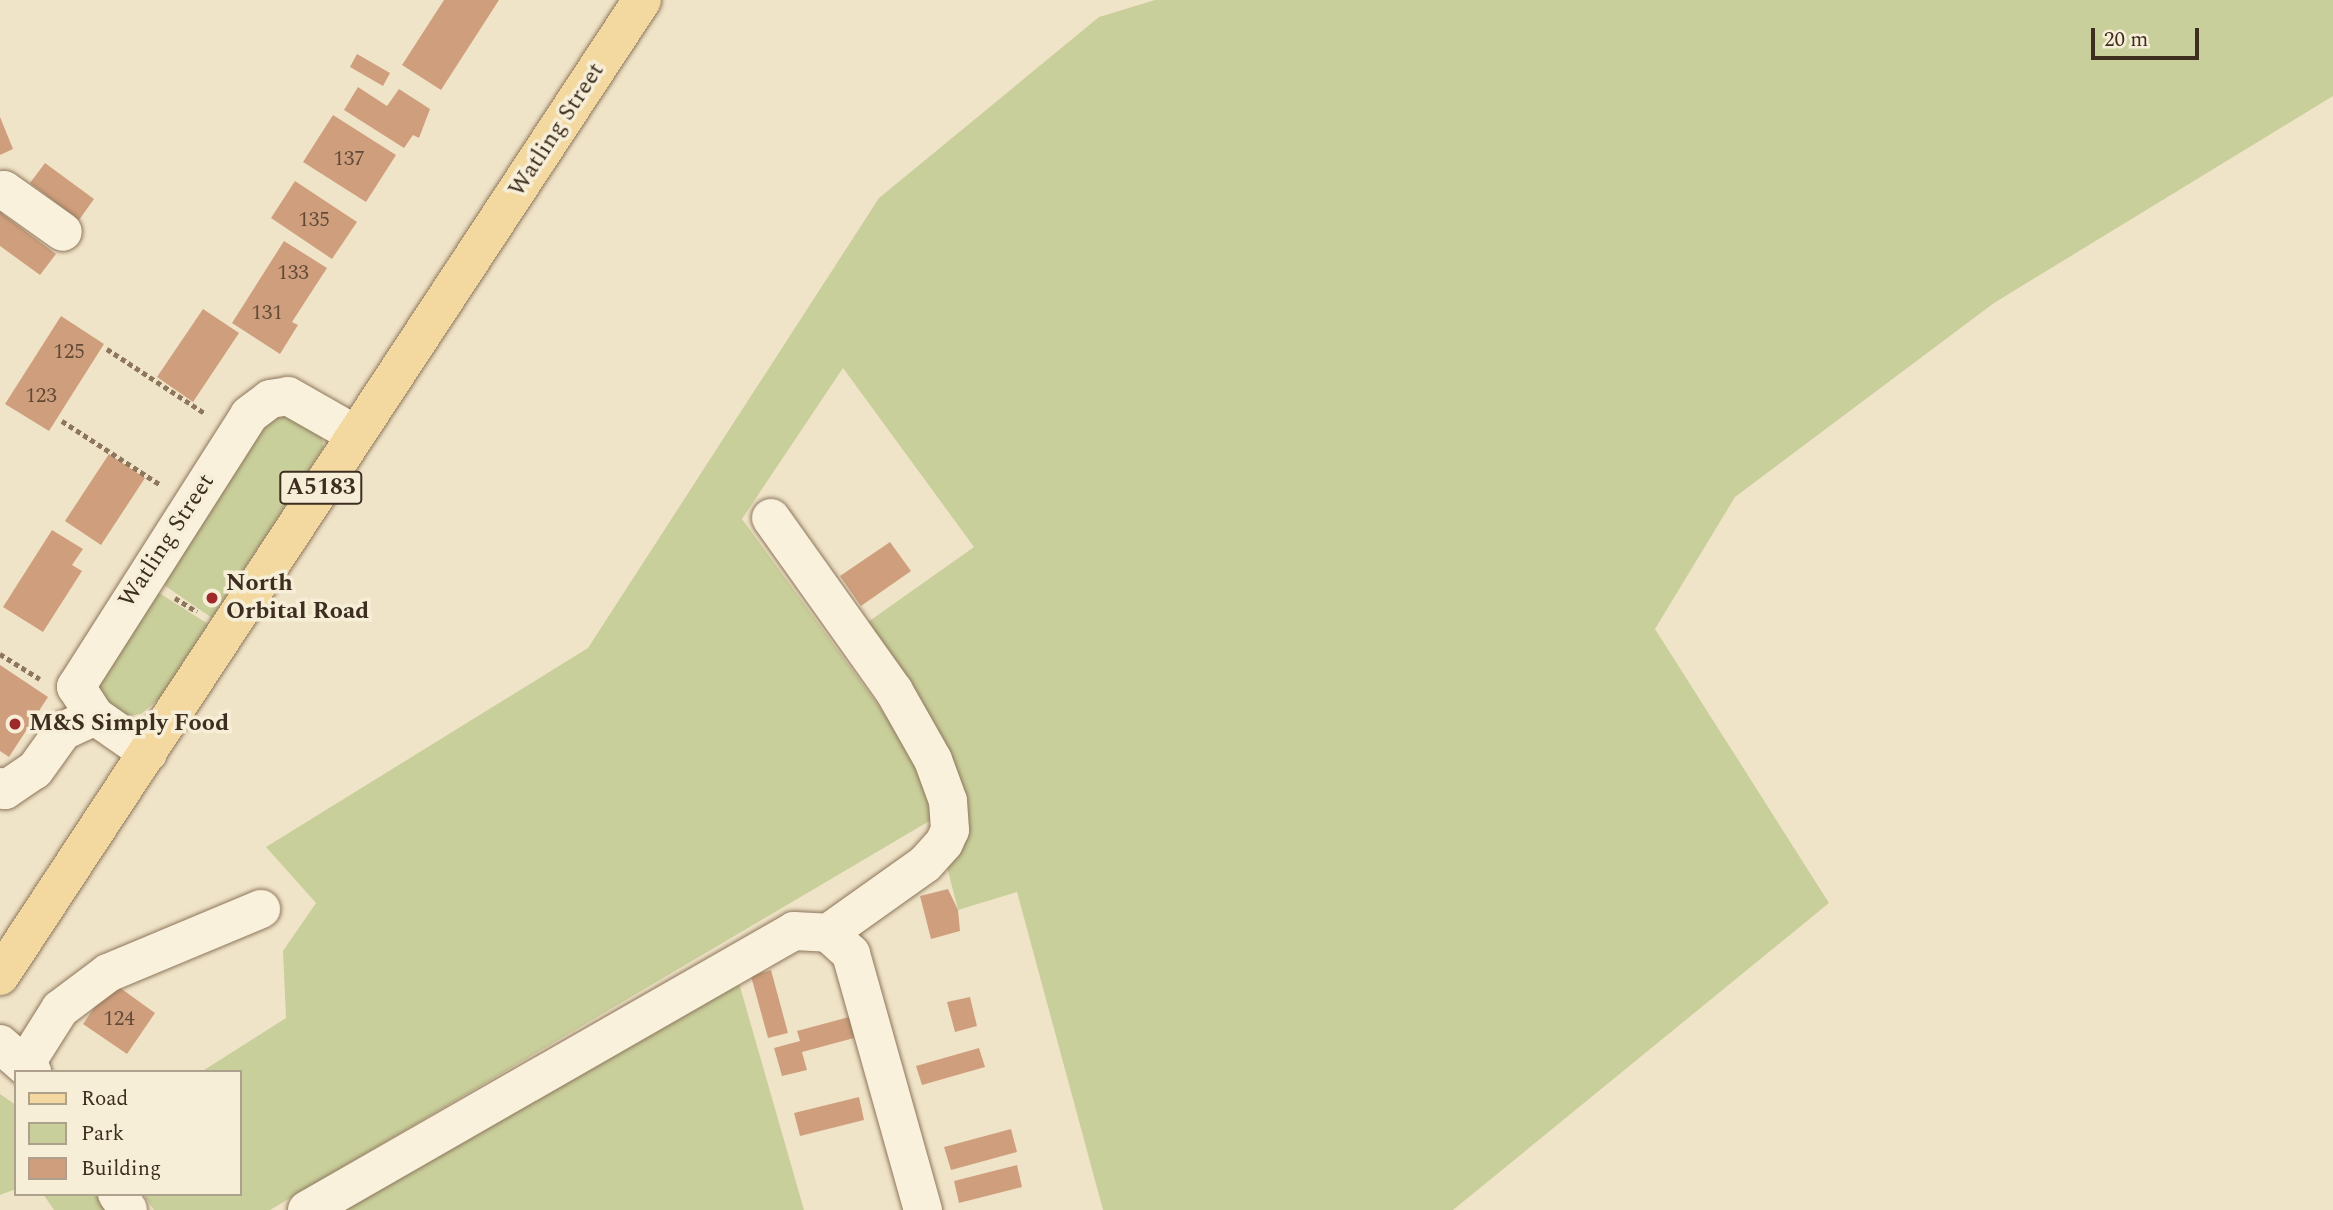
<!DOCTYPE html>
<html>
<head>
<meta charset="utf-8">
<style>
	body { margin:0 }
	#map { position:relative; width:2333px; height:1210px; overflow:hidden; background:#f0e4c8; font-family:Spectral,serif }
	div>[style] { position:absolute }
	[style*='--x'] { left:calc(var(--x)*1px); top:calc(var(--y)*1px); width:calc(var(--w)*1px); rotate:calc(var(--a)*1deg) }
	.green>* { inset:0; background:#c9cf9b }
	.building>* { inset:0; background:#cf9f7d }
	.path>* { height:4.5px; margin-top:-2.25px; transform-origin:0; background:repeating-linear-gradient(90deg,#8d765c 0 5px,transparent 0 8.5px) }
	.roads { filter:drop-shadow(0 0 2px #8d765c) drop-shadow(0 0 2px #8d765c) }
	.minor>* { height:38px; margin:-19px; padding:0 19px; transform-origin:19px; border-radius:19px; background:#faf1dc }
	.major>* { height:38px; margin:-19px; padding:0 19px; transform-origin:19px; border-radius:19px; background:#f3d9a0 }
	.dots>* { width:19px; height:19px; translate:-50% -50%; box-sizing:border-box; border:4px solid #f7eed8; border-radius:50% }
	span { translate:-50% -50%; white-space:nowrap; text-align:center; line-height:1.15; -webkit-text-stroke:7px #f7eed8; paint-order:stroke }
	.number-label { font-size:21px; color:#624a37 }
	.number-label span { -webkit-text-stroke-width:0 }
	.shield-label span { padding:2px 5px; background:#f7eed8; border:2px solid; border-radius:5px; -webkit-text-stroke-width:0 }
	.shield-label { font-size:23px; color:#3d2e20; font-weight:700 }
	.street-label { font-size:24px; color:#3d2e20 }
	.poi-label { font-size:24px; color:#3d2e20; font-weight:700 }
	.left { translate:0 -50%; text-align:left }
	.legend { position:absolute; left:14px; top:1070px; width:228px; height:126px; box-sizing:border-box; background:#f7eed8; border:2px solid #ada18e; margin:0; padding:9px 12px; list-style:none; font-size:21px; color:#3d2e20 }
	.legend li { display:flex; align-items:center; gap:14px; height:35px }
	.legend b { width:35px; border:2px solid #ada18e }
	.scale { position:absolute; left:2091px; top:28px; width:108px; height:32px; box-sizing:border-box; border:4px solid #3d2e20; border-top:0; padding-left:9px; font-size:21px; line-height:24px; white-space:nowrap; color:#3d2e20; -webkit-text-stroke:5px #f7eed8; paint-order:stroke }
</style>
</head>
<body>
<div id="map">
	<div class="green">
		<div style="clip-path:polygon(1155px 0,2333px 0,2333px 96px,1994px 303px,1735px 497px,1655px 629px,1829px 903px,1453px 1210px,1103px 1210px,1017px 892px,958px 910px,947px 867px,962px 800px,868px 622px,974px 547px,843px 368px,742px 519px,921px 764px,931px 820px,270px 1210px,154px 1210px,143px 1194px,240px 1194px,240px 1072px,201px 1072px,286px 1018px,283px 951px,316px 903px,266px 847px,588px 648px,879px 198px,1099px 17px)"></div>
		<div style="clip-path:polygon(286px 410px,319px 427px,324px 447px,212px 618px,158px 581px,255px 429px)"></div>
		<div style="clip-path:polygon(153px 589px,208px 624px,159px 699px,141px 714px,128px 716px,106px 704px,98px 693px,97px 678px)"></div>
		<div style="clip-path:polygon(739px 983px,804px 1210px,344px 1210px)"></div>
		<div style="clip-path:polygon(0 1094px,16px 1105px,16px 1189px,0 1195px)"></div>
		<div style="clip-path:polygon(43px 1194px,97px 1194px,108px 1210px,54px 1210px)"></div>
	</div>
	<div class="building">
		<div style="clip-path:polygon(444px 0,499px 0,441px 90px,402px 65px)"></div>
		<div style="clip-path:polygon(357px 54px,390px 73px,383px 86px,350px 67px)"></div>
		<div style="clip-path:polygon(358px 87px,387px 106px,399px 89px,430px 109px,419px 138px,413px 135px,404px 148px,344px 110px)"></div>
		<div style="clip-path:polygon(333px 115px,396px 155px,366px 202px,303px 162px)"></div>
		<div style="clip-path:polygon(0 117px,13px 149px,0 155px)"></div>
		<div style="clip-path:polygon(45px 163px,94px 199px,79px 220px,30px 183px)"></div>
		<div style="clip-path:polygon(295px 181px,357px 222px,332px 259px,271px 218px)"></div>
		<div style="clip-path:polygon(0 212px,56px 254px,40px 275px,0 246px)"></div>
		<div style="clip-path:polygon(284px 241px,327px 268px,292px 322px,298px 325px,280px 354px,232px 323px)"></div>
		<div style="clip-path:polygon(203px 309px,239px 333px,193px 402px,157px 377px)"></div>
		<div style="clip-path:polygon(61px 316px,104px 344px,49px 431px,5px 404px)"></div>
		<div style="clip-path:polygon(109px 454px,145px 478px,101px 545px,65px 521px)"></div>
		<div style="clip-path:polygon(52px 530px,83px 549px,72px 565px,82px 571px,43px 632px,3px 607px)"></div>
		<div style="clip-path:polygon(890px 542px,911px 571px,861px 606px,840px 576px)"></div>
		<div style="clip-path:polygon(0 665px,48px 697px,9px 757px,0 751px)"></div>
		<div style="clip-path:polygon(948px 889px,958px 910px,960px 931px,931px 939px,920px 896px)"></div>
		<div style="clip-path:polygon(771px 970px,788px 1033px,768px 1038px,751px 976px)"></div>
		<div style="clip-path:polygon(112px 982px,155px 1013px,127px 1054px,83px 1024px)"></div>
		<div style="clip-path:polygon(970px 997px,977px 1026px,955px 1032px,947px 1002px)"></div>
		<div style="clip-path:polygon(849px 1017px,854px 1038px,802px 1052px,807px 1070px,782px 1076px,774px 1048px,800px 1041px,797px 1031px)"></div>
		<div style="clip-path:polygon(979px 1048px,985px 1067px,922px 1085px,916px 1066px)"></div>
		<div style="clip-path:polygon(859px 1097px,864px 1120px,800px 1136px,794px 1113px)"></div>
		<div style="clip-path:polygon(1011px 1129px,1017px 1152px,951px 1170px,944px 1147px)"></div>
		<div style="clip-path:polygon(1017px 1165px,1022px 1187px,959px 1203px,954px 1181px)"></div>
	</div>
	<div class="path">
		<div style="--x:107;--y:349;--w:118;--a:33.3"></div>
		<div style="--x:62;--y:421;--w:118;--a:32.9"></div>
		<div style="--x:175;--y:598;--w:26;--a:32"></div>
		<div style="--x:0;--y:654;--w:47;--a:32"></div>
	</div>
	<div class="roads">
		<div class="minor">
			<div style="--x:0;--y:192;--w:4;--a:-27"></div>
			<div style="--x:4;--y:190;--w:72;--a:35.4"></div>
			<div style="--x:771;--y:518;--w:212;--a:54.6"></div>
			<div style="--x:894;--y:691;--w:79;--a:60.5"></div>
			<div style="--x:933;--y:760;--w:44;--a:69.9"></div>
			<div style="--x:948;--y:801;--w:29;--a:86"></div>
			<div style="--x:950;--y:830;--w:14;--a:115"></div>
			<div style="--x:944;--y:843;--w:28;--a:132"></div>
			<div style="--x:925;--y:864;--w:119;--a:144.6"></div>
			<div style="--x:148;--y:753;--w:65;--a:-145.1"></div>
			<div style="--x:95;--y:716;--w:35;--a:-123"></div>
			<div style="--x:76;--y:687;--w:322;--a:-57.5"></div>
			<div style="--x:249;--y:415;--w:26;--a:-37"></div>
			<div style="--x:270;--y:399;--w:18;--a:-9"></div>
			<div style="--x:288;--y:396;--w:77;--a:29.6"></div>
			<div style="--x:0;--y:787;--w:6;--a:31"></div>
			<div style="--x:5;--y:790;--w:36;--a:-34"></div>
			<div style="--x:35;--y:770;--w:48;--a:-54.3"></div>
			<div style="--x:63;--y:731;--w:35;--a:-25"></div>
			<div style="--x:0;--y:1044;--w:43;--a:41.2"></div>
			<div style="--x:26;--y:1063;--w:64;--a:-57.8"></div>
			<div style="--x:60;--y:1009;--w:60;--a:-36.9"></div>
			<div style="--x:108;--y:973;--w:166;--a:-22.7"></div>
			<div style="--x:117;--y:1194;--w:19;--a:55"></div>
			<div style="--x:307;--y:1210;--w:561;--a:-29.81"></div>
			<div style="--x:794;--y:931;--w:34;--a:3"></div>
			<div style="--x:828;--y:933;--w:31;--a:42"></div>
			<div style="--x:851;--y:954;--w:266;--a:74.3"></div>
		</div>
		<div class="major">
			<div style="--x:0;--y:976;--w:1168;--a:-56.66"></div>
		</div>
	</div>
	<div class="dots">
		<div style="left:212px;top:598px;background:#9e2a2b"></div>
		<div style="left:15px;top:724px;background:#9e2a2b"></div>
	</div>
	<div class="number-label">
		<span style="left:349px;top:159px">137</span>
		<span style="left:314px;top:220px">135</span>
		<span style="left:293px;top:273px">133</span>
		<span style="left:267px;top:313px">131</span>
		<span style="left:69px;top:352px">125</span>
		<span style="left:41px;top:396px">123</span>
		<span style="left:119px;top:1019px">124</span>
	</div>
	<div class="shield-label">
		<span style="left:321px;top:488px">A5183</span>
	</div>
	<div class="street-label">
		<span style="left:557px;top:130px;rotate:-57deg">Watling Street</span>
		<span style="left:167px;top:541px;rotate:-57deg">Watling Street</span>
	</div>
	<div class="poi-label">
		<span class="left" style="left:226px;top:598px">North<br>Orbital Road</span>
		<span class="left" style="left:29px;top:724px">M&amp;S Simply Food</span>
	</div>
	<ul class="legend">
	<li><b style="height:9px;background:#f3d9a0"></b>Road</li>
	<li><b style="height:19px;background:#c9cf9b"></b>Park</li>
	<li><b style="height:19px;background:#cf9f7d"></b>Building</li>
	</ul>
	<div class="scale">20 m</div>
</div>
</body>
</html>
